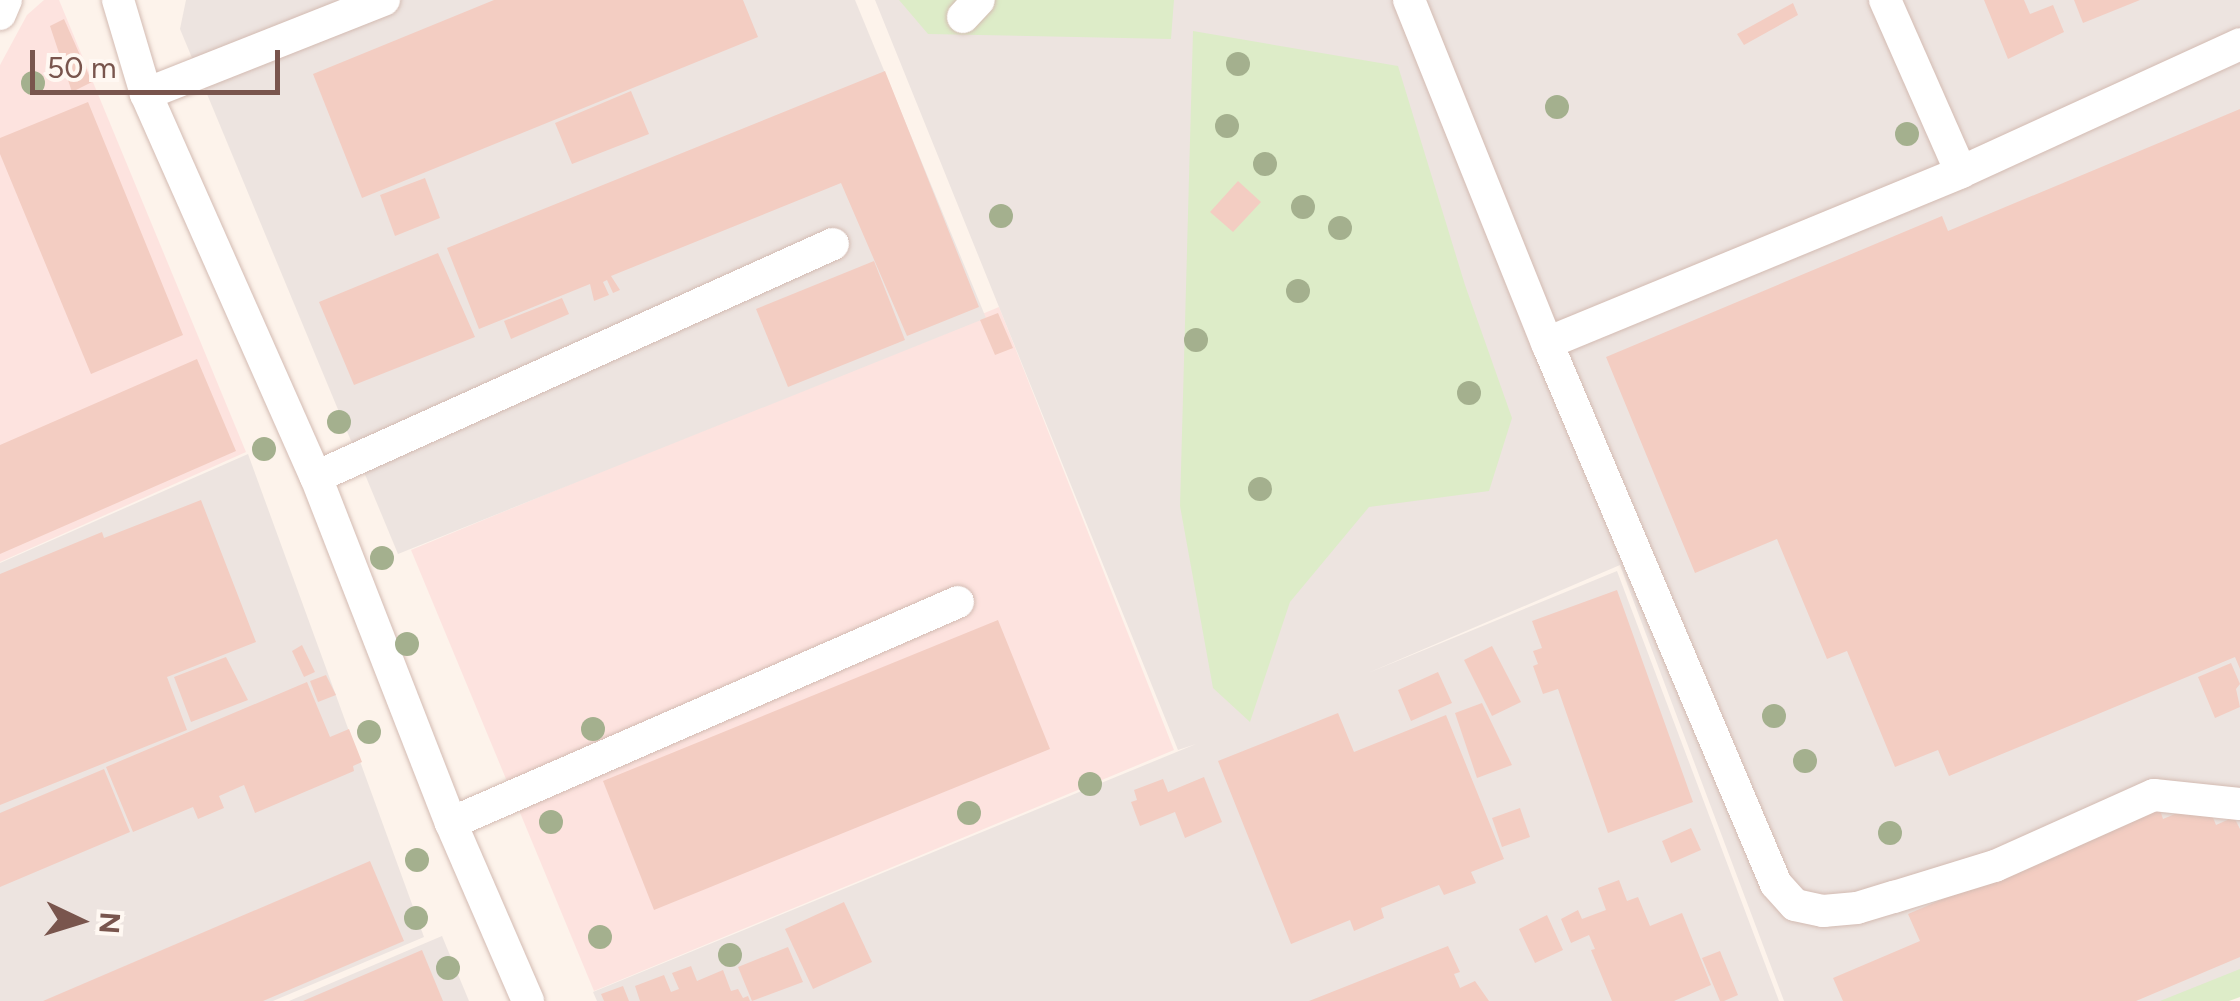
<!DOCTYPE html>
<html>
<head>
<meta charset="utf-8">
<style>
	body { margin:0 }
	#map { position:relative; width:2240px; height:1001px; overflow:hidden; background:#fdf3eb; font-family:Figtree,sans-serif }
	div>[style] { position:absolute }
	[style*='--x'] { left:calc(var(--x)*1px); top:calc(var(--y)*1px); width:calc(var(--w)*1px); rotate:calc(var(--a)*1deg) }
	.commercial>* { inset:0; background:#fde3df }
	.industrial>* { inset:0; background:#ede4e0 }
	.green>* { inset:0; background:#ddecc8 }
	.building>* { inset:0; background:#f3cdc2 }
	.roads { filter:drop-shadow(0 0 2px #d3bbb2) drop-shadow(0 0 2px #d3bbb2) }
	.minor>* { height:32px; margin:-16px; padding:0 16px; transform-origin:16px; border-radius:16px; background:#fff }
	.trees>* { width:24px; height:24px; margin:-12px; border-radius:50%; background:#a4b08e }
	span { translate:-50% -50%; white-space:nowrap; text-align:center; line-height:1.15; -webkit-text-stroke:8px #fff8f2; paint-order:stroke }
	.north { position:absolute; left:30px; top:871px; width:100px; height:100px; -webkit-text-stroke:8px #fff8f2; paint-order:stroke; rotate:94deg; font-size:28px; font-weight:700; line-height:40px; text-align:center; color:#79554d }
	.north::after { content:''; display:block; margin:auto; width:35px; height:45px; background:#79554d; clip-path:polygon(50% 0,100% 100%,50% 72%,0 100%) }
	.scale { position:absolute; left:30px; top:50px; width:250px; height:45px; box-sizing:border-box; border:5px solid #79554d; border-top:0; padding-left:12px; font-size:30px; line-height:35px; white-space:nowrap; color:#79554d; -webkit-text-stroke:8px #fff8f2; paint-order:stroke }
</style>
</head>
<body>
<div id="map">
	<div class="commercial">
		<div style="clip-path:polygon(44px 0,59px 0,246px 452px,0 562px,0 65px,27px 15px)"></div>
		<div style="clip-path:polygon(999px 307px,1174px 750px,594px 991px,411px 550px)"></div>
	</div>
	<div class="industrial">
		<div style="clip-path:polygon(186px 0,855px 0,986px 318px,398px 554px,180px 29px)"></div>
		<div style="clip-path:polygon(875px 0,2240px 0,2240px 985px,2201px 1001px,1784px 1001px,1620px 565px,1368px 673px,1617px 571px,1779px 1001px,597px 1001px,593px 992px,1196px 744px,1178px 750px)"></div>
		<div style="clip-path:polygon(248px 454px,424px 937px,273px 1001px,0 1001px,0 563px)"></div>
		<div style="clip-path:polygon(442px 936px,469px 1001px,289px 1001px)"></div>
	</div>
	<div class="green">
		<div style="clip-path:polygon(899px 0,1174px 0,1171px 39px,928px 34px)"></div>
		<div style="clip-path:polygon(1193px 31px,1398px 66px,1465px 285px,1512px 418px,1489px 491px,1369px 507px,1290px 602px,1250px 722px,1213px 688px,1180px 506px)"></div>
		<div style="clip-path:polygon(2240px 969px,2240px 997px,2229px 1001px,2160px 1001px)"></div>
	</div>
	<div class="building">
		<div style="clip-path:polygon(494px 0,743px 0,758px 37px,362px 198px,313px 74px)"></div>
		<div style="clip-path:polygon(1984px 0,2024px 0,2030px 14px,2053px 5px,2064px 32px,2008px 59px)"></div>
		<div style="clip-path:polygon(2074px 0,2140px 0,2083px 23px)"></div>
		<div style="clip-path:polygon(1793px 3px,1798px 15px,1744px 45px,1737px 34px)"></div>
		<div style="clip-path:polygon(64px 19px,92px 82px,72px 92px,50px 26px)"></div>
		<div style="clip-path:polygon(885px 71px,979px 307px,907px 336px,841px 183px,611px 276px,620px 290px,613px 293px,607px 280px,603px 282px,609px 295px,594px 301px,590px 284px,479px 329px,447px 248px)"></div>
		<div style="clip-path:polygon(631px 91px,649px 134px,572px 164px,555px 123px)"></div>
		<div style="clip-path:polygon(88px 102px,183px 335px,91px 374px,0 154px,0 138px)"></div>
		<div style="clip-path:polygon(2240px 109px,2240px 669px,2235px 657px,1949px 776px,1938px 750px,1895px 767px,1847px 651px,1827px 659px,1777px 539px,1695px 573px,1606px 357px,1942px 216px,1948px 231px)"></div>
		<div style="clip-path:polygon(425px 178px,440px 218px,395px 236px,380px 195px)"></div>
		<div style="clip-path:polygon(1238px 181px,1261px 202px,1233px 232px,1210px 212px)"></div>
		<div style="clip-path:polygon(438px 253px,475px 337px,354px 385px,319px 302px)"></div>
		<div style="clip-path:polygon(874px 261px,905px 340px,788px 387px,756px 309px)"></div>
		<div style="clip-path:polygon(562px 298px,569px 314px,511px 339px,504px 321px)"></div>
		<div style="clip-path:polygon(998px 313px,1013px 348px,995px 355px,980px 320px)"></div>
		<div style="clip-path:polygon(197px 359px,236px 451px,0 554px,0 445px)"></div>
		<div style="clip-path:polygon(201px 500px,256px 642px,167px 677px,187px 730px,0 805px,0 574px,102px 532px,104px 538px)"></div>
		<div style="clip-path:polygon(1617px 590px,1693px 802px,1608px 833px,1558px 689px,1543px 694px,1533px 666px,1538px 664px,1533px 651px,1542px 648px,1532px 621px)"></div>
		<div style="clip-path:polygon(998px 620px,1050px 749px,654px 910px,603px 781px)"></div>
		<div style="clip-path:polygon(302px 645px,315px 672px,304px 677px,292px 651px)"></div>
		<div style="clip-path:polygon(1492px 646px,1521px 702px,1492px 716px,1464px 660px)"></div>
		<div style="clip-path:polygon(226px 657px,248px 700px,191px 722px,174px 677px)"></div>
		<div style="clip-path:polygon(2231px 663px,2240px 684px,2236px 689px,2240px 707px,2215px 718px,2198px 677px)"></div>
		<div style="clip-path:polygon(1438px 672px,1452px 703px,1411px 721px,1398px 690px)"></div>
		<div style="clip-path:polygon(326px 675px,336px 695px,318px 702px,310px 681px)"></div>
		<div style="clip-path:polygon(307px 682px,330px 737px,349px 729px,362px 762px,353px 766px,354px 771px,255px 813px,244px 785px,219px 796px,224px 808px,198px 819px,193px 807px,133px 832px,106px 767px)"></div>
		<div style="clip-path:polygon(1482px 703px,1512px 765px,1477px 778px,1455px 713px)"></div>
		<div style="clip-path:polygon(1338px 713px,1354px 752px,1446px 715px,1504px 859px,1471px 872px,1476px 883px,1444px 895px,1439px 885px,1381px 908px,1384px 918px,1354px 931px,1350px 920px,1291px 944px,1218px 761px)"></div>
		<div style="clip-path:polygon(104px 769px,130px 832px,0 887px,0 813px)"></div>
		<div style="clip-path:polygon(1204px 777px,1222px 822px,1185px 838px,1175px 812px,1140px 826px,1131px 802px,1137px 800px,1134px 790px,1163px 779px,1168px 792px)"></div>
		<div style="clip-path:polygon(2206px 801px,2216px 825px,2234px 817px,2240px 829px,2240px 957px,2136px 1001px,1843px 1001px,1833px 978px,1920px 941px,1908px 914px,2159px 807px,2163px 819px)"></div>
		<div style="clip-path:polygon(1520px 808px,1530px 837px,1502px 847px,1492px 818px)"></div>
		<div style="clip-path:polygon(1691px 828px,1701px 850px,1671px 863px,1662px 841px)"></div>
		<div style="clip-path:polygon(370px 861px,404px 941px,263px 1001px,43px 1001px)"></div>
		<div style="clip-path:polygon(1619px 880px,1627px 901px,1638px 897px,1650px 926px,1682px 913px,1711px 985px,1674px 1001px,1612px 1001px,1591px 950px,1595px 949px,1589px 935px,1571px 943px,1561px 919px,1578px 910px,1582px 919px,1606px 910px,1598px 888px)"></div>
		<div style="clip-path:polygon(844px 902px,872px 962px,813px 989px,785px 929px)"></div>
		<div style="clip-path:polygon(1547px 915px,1563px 950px,1535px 963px,1519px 929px)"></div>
		<div style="clip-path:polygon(1448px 946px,1460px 972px,1454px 974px,1460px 988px,1475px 981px,1489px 1001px,1309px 1001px)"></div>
		<div style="clip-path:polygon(788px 947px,803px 982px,752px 1001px,738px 967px)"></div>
		<div style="clip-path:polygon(422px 950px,443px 1001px,303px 1001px)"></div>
		<div style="clip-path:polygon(1720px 951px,1738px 995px,1724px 1001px,1720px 1001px,1702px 958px)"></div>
		<div style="clip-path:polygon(691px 966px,697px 981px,723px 970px,731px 991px,738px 989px,743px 998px,748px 996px,750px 1001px,640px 1001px,635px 986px,664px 975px,671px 992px,679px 989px,672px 973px)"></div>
		<div style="clip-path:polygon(623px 986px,629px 1001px,604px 1001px,601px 994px)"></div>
	</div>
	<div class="roads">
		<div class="minor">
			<div style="--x:118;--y:0;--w:98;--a:73.4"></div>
			<div style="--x:146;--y:94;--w:419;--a:66.1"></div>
			<div style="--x:316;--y:477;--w:371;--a:68.7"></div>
			<div style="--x:451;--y:823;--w:194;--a:66.6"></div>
			<div style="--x:1409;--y:0;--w:370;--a:68.1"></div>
			<div style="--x:1547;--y:343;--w:587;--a:67.06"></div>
			<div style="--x:1776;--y:884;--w:28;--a:48"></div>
			<div style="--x:1795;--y:905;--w:29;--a:12"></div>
			<div style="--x:1823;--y:911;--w:34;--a:-5"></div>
			<div style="--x:1857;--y:908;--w:39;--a:-17"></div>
			<div style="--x:1894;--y:897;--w:106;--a:-17.1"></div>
			<div style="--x:1995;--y:866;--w:174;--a:-24.1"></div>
			<div style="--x:2154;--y:795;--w:86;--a:6"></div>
			<div style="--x:1885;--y:0;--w:188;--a:66.2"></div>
			<div style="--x:0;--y:14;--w:15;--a:-67"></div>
			<div style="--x:963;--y:17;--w:23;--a:-47"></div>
			<div style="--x:146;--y:94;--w:256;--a:-21.6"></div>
			<div style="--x:1547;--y:343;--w:448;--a:-22.4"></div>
			<div style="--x:1961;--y:172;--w:307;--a:-24.6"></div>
			<div style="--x:316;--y:477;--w:567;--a:-24.26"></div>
			<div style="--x:451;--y:823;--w:553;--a:-23.55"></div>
		</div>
	</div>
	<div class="trees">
		<div style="left:1238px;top:64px"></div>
		<div style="left:33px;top:83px"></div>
		<div style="left:1557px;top:107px"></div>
		<div style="left:1227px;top:126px"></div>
		<div style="left:1907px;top:134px"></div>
		<div style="left:1265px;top:164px"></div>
		<div style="left:1303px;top:207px"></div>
		<div style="left:1001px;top:216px"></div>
		<div style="left:1340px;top:228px"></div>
		<div style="left:1298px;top:291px"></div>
		<div style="left:1196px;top:340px"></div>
		<div style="left:1469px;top:393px"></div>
		<div style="left:339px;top:422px"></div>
		<div style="left:264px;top:449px"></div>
		<div style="left:1260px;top:489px"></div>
		<div style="left:382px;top:558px"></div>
		<div style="left:407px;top:644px"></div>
		<div style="left:1774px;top:716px"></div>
		<div style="left:593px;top:729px"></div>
		<div style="left:369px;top:732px"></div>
		<div style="left:1805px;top:761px"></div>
		<div style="left:1090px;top:784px"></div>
		<div style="left:969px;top:813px"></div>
		<div style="left:551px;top:822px"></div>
		<div style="left:1890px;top:833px"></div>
		<div style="left:417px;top:860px"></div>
		<div style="left:416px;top:918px"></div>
		<div style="left:600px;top:937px"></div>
		<div style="left:730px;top:955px"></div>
		<div style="left:448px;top:968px"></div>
	</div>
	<div class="north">N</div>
	<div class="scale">50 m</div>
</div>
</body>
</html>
